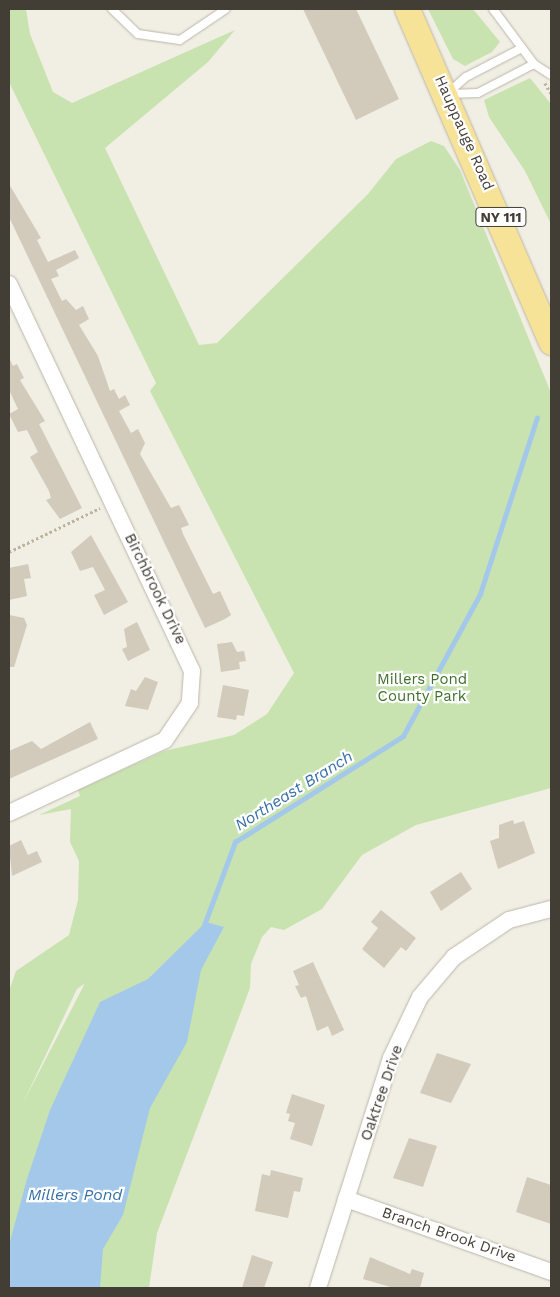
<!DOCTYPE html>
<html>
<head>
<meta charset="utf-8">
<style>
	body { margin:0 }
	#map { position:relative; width:560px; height:1297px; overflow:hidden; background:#f1eee4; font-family:"Work Sans",sans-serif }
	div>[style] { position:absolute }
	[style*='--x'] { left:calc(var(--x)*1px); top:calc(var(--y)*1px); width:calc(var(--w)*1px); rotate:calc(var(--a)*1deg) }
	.green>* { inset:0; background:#c8e3b0 }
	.water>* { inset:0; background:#a4c8ea }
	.stream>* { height:4.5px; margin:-2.25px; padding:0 2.25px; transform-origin:2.25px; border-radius:2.25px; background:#a4c8ea }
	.building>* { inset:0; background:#d2cabb }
	.path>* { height:2.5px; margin-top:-1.25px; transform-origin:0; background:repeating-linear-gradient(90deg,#bcb39a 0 2.5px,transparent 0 5px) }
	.roads { filter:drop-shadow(0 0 1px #bbb6a8) drop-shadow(0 0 1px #bbb6a8) }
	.service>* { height:8px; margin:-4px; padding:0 4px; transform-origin:4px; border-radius:4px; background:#fff }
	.minor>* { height:16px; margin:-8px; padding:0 8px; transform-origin:8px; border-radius:8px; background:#fff }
	.primary>* { height:25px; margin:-12.5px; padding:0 12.5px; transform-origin:12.5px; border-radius:12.5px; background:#f7e397 }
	span { translate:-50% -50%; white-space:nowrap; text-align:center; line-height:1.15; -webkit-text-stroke:4.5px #fff; paint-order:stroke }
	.shield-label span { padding:1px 4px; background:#fff; border:1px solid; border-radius:4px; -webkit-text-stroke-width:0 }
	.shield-label { font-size:14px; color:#433e35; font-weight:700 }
	.street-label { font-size:15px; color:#433e35 }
	.park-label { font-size:15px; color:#41702d }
	.water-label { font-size:16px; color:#366fa6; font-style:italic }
	.frame { position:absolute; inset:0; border:10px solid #433e35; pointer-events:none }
</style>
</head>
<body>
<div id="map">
	<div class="green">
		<div style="clip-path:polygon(evenodd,9px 9px,26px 9px,30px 34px,53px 92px,72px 103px,235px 30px,208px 62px,105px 148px,199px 345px,217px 343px,368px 194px,396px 159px,431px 141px,444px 146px,460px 170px,551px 393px,551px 788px,416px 825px,362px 855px,322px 909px,284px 930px,271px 927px,262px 937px,251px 964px,250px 988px,157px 1233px,149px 1288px,9px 1288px,9px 991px,16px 971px,69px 935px,78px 900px,79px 861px,70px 842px,71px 809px,39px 815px,80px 796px,78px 790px,164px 751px,234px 735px,267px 714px,294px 673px,150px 391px,156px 383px,9px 82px,9px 9px,84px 984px,84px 985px,23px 1103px,77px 989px,84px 984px)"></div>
		<div style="clip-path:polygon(428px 9px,473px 9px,500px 42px,492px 52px,465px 66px,453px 59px)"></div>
		<div style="clip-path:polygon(530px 78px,551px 104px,551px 224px,525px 171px,489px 117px,484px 100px)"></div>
	</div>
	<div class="water">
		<div style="clip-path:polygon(206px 922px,224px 927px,201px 970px,187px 1042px,150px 1108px,123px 1215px,103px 1249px,100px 1288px,9px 1288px,9px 1245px,27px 1179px,50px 1110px,100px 1002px,148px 979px)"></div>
	</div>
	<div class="stream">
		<div style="--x:203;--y:928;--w:92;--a:-69.6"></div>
		<div style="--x:235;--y:842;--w:199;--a:-32.2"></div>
		<div style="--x:403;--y:736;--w:162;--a:-61.5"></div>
		<div style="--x:480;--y:594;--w:185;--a:-72.1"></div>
	</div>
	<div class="building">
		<div style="clip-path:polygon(303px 9px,356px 9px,399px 99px,356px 120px)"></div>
		<div style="clip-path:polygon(9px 184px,41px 238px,37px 240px,48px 262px,75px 250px,79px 258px,56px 270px,59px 276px,51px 279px,62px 301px,66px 299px,76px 310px,83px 306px,89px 319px,79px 325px,98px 356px,110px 391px,114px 389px,119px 399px,125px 395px,130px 405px,119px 411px,131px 433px,138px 429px,145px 443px,140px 454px,171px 508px,179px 505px,189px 525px,181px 528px,183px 534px,213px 594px,220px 591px,231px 615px,225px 619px,205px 628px,9px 217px)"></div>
		<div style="clip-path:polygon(9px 358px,13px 366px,17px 364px,24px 378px,20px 380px,45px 421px,39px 424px,82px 508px,60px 519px,46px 500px,51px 498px,49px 491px,30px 457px,38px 452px,27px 430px,18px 432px,9px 414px,18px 409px,9px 390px)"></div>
		<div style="clip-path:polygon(91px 535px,128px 602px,104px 615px,94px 595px,105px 590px,93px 567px,80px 571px,71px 552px)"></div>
		<div style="clip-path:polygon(28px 564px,31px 578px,24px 579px,27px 596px,9px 600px,9px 568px)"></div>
		<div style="clip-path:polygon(9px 615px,24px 618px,27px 625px,14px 667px,9px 667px)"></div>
		<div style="clip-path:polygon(137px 622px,150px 650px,128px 661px,122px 649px,127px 647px,124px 629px)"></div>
		<div style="clip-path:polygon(232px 642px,237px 652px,244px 651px,246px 661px,239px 662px,240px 669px,221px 672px,217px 644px)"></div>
		<div style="clip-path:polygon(145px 677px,158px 682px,148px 710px,125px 706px,131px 689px,136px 691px)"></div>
		<div style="clip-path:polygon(223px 685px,249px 690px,244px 716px,237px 715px,236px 720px,217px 717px)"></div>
		<div style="clip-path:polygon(90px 722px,98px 739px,9px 779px,9px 751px,32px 741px,41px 749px)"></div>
		<div style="clip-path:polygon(513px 820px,514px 824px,524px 821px,535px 853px,498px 869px,490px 841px,499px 838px,499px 825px)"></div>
		<div style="clip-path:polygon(21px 840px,28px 855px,37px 851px,42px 862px,12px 876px,9px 846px)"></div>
		<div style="clip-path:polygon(461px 872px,472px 889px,441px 911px,430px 892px)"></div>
		<div style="clip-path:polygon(381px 910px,416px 938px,406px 951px,401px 947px,384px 968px,362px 949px,378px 928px,371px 922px)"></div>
		<div style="clip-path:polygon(313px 962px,344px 1030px,332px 1036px,328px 1026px,317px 1031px,306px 996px,301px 998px,295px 986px,299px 985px,293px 971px)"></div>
		<div style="clip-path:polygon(437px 1053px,471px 1064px,451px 1103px,420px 1093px)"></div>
		<div style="clip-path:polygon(292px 1094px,325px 1105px,312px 1146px,290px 1139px,295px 1123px,288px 1121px,290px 1114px,286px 1113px)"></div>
		<div style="clip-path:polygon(409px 1138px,437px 1146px,423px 1187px,393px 1178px)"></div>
		<div style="clip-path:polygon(271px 1170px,303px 1178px,300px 1192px,294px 1191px,288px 1218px,255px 1211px,262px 1174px,270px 1176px)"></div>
		<div style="clip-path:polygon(527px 1177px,551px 1185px,551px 1224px,516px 1212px)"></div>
		<div style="clip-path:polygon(252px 1255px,273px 1262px,264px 1288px,242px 1288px)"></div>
		<div style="clip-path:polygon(370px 1257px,410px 1274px,412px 1269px,424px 1273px,420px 1288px,394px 1288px,363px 1279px)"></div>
	</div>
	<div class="path">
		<div style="--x:545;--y:83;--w:12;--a:59"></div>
		<div style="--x:9;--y:552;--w:101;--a:-25.8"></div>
	</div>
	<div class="roads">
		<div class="service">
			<div style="--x:112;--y:9;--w:36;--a:44"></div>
			<div style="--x:138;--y:34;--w:42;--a:8.1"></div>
			<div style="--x:180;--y:40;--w:55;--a:-34"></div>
			<div style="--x:493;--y:9;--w:69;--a:53.3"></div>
			<div style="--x:534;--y:64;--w:20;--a:33"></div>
			<div style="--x:448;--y:93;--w:24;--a:-42"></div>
			<div style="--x:466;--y:77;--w:63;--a:-27.4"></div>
			<div style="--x:448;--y:94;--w:30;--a:-2"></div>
			<div style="--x:478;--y:93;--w:63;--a:-27.4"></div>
		</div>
		<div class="minor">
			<div style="--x:9;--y:284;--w:428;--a:64.7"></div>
			<div style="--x:192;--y:671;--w:32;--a:94"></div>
			<div style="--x:190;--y:703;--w:45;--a:124"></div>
			<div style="--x:165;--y:740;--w:172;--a:154.9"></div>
			<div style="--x:346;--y:1199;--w:218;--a:19.6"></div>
			<div style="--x:318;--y:1288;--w:241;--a:-72.4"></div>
			<div style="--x:391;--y:1058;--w:68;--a:-64.6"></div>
			<div style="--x:420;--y:997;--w:52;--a:-49.6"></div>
			<div style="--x:454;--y:957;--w:66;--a:-33.9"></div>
			<div style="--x:509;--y:920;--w:43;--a:-14.7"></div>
		</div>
		<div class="primary">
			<div style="--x:407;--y:9;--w:363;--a:66.6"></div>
		</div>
	</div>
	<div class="shield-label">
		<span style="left:501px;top:217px">NY 111</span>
	</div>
	<div class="street-label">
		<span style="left:464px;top:133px;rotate:66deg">Hauppauge Road</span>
		<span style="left:155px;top:589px;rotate:64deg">Birchbrook Drive</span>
		<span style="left:382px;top:1093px;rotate:-71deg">Oaktree Drive</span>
		<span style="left:449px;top:1235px;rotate:19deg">Branch Brook Drive</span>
	</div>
	<div class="park-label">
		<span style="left:422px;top:688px">Millers Pond<br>County Park</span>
	</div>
	<div class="water-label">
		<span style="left:294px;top:791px;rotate:-32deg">Northeast Branch</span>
		<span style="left:75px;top:1195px">Millers Pond</span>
	</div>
	<div class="frame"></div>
</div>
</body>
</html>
